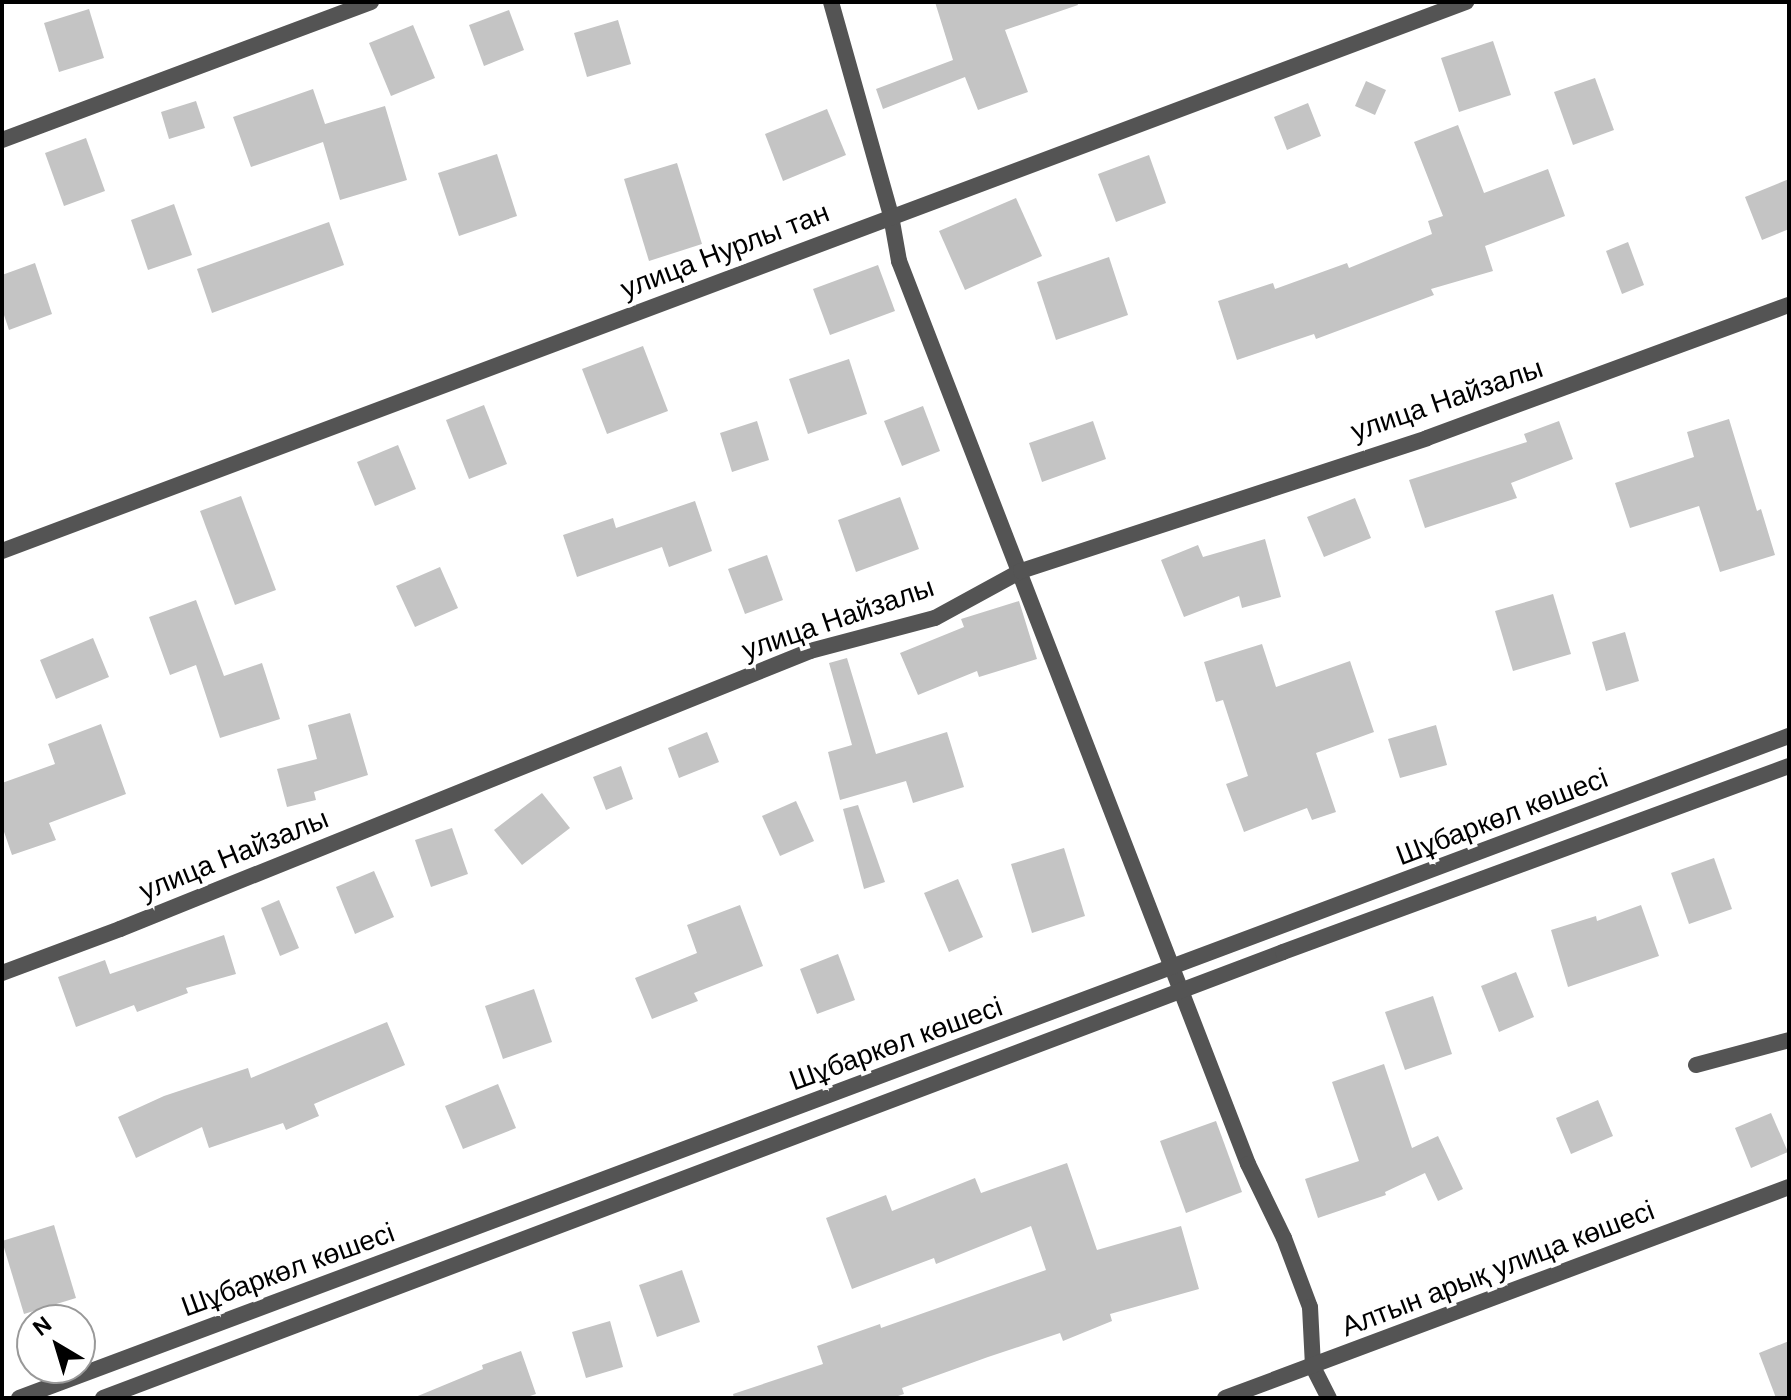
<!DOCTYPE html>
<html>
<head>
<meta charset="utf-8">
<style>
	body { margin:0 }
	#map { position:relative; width:1791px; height:1400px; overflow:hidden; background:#fff; font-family:"DM Sans",sans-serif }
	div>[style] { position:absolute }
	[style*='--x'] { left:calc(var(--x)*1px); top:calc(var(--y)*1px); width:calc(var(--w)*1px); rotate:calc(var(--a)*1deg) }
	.building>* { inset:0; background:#c4c4c4 }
	.minor>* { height:16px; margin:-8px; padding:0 8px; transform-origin:8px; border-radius:8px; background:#545454 }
	.tertiary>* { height:16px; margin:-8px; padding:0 8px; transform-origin:8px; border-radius:8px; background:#545454 }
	span { translate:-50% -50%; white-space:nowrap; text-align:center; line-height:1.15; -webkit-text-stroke:8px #fff; paint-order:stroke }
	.street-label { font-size:28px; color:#000 }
	.frame { position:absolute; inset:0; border:4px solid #000; pointer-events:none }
	.north { position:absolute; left:16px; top:1304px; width:80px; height:80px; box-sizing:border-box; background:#fff; border:2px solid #999; border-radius:50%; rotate:322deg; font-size:22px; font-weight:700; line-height:32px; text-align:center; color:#000 }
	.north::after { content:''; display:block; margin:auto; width:28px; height:36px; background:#000; clip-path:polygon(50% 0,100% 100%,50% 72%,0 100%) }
</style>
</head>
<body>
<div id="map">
	<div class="building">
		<div style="clip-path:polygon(935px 2px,1077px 2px,1078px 5px,1005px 30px,1028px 92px,978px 110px,965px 77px,883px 109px,876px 89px,953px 60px)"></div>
		<div style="clip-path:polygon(89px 9px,104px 58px,59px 72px,44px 23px)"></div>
		<div style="clip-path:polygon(509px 10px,524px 50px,484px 66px,469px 25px)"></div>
		<div style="clip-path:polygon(618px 20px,631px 64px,587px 77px,574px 33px)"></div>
		<div style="clip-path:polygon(413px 25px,435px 78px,391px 96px,369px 43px)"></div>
		<div style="clip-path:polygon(1493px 41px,1511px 95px,1459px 112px,1441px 58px)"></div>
		<div style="clip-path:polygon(1595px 78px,1614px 130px,1573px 145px,1554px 92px)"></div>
		<div style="clip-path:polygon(1366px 81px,1386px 90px,1375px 115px,1355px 106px)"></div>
		<div style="clip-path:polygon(313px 89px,325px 124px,385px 106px,407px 180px,340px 200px,323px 142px,251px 167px,233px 117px)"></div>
		<div style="clip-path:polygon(196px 101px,205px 128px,169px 139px,161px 112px)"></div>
		<div style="clip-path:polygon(1308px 103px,1321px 136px,1287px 150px,1274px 117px)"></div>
		<div style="clip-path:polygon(827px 109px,846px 155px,783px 181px,765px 134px)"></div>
		<div style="clip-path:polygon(1458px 125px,1484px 193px,1548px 169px,1565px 216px,1485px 246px,1493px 271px,1431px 289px,1434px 295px,1316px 339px,1314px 334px,1237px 360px,1218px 301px,1273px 283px,1275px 289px,1347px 263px,1349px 268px,1432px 234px,1428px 221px,1443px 216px,1414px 142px)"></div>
		<div style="clip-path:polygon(86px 138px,105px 191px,64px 206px,45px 153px)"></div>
		<div style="clip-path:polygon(497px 154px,517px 216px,459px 236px,438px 173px)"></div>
		<div style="clip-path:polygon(1149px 155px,1166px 203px,1116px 222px,1098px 174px)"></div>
		<div style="clip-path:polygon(677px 163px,702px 244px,649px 261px,624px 179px)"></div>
		<div style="clip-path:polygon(1789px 179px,1789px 229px,1762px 240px,1745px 197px)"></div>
		<div style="clip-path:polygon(1016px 198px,1042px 256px,965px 290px,939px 231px)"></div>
		<div style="clip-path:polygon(174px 204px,192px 255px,148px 270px,131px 220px)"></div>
		<div style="clip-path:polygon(329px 222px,344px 265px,212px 313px,197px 269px)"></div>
		<div style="clip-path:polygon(1628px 242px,1644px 285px,1622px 294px,1606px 251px)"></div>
		<div style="clip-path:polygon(1109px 257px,1128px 315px,1056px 340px,1037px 282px)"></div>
		<div style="clip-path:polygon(35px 263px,52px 314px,9px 330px,2px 309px,2px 275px)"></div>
		<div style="clip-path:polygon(878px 265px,895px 311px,830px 335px,813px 289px)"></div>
		<div style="clip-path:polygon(643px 346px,668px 411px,607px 434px,582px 369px)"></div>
		<div style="clip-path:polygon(849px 359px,867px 414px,808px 434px,789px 379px)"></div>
		<div style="clip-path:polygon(484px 405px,507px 464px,469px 479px,446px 420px)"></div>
		<div style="clip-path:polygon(923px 406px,940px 451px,902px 466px,884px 421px)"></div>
		<div style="clip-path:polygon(1729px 419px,1757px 511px,1761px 509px,1775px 555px,1720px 572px,1699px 506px,1630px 528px,1615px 483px,1694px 457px,1687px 432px)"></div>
		<div style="clip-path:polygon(757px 421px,769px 460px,732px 472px,720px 433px)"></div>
		<div style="clip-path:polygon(1093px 421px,1106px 459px,1042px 482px,1029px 443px)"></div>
		<div style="clip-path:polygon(1559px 421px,1573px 459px,1511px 483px,1517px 498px,1425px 528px,1409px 480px,1527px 442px,1524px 434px)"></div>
		<div style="clip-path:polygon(398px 445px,416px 489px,375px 506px,357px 462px)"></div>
		<div style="clip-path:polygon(241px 496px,276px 590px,235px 605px,200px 511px)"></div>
		<div style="clip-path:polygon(900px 497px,919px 549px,856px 572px,838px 520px)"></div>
		<div style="clip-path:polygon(1355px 498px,1371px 538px,1324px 557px,1307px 517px)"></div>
		<div style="clip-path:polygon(695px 501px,712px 551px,669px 567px,662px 547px,577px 577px,563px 535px,613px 518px,616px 528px)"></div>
		<div style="clip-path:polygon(1265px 539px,1281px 597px,1242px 608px,1239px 596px,1184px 617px,1161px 560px,1198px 545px,1203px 557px)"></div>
		<div style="clip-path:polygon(767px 555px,783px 600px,745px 614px,728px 569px)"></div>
		<div style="clip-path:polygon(440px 567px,458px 608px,415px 627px,396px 586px)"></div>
		<div style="clip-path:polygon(1553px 594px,1571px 654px,1513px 671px,1495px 611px)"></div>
		<div style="clip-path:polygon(196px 600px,224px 676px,262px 663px,280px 719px,220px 738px,196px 665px,170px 675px,149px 617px)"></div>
		<div style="clip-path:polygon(1019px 601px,1037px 659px,979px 677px,977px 671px,918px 695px,900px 653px,964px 627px,961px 619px)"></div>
		<div style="clip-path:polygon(1625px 632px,1639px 681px,1606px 691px,1592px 642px)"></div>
		<div style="clip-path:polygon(93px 638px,109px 677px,56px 699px,40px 660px)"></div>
		<div style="clip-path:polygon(1262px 644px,1276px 687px,1350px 661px,1374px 732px,1316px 753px,1336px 812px,1312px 820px,1307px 808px,1244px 832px,1226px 784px,1248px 776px,1223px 700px,1216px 702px,1204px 662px)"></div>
		<div style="clip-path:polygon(847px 658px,876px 754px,947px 732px,964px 787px,913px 803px,906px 781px,840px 800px,828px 752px,852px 745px,829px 663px)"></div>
		<div style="clip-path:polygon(350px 713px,368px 775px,314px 792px,316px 800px,287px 807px,277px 769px,317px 759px,308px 725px)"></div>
		<div style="clip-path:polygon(101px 724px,126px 794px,49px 823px,56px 840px,12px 855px,2px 826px,2px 783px,55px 764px,48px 744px)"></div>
		<div style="clip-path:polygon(1436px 725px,1447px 765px,1400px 778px,1388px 739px)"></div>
		<div style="clip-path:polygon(707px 732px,719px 762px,679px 778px,668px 748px)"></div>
		<div style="clip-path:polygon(621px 766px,633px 799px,606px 810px,593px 777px)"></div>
		<div style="clip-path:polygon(542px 793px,570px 828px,522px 865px,494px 830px)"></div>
		<div style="clip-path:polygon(796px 801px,814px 841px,780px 856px,762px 816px)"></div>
		<div style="clip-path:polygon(858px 805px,885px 882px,864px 889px,843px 809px)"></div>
		<div style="clip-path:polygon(452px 828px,468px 874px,431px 887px,415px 840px)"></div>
		<div style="clip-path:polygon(1064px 848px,1085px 916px,1032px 933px,1011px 864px)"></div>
		<div style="clip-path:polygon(1714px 858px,1732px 909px,1689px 924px,1671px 873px)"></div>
		<div style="clip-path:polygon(374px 871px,394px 917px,355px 934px,336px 887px)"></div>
		<div style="clip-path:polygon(958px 879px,983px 937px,949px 952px,924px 893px)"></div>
		<div style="clip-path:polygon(279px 900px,299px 948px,280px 956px,261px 908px)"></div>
		<div style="clip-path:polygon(740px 905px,763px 966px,694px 993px,698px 1001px,652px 1019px,635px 978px,697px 953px,687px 925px)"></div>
		<div style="clip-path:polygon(1641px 905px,1659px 956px,1568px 987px,1551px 930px,1596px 916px,1597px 921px)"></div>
		<div style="clip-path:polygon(224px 935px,236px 974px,186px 988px,188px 993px,137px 1012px,134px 1005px,76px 1027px,58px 977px,105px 960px,110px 974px)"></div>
		<div style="clip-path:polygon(838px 954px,855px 1000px,817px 1014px,800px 969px)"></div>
		<div style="clip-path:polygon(1516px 972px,1534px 1017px,1499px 1032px,1481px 986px)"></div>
		<div style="clip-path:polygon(534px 989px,552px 1042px,503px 1059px,485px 1006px)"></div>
		<div style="clip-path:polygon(1433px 996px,1452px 1054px,1405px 1070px,1385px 1012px)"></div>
		<div style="clip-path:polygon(387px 1022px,405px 1065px,314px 1104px,319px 1116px,286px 1130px,283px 1123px,209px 1148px,202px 1127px,136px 1158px,118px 1117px,164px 1096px,248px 1068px,251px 1078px)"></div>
		<div style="clip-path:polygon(1384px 1064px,1412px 1148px,1438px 1136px,1463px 1189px,1438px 1201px,1425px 1173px,1385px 1192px,1386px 1195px,1318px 1218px,1305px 1179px,1359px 1161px,1332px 1082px)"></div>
		<div style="clip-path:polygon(498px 1084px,516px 1128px,463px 1149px,445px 1106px)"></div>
		<div style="clip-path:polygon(1598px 1100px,1613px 1136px,1571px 1154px,1556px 1118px)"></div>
		<div style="clip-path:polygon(1771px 1113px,1788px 1152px,1751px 1168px,1735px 1128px)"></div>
		<div style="clip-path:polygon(1216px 1121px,1242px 1192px,1186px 1213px,1160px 1141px)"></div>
		<div style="clip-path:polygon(1067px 1163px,1097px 1250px,1181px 1226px,1199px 1289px,1110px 1314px,1112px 1321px,1063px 1341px,1060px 1333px,988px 1357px,902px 1388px,904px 1394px,892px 1398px,734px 1398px,733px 1394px,823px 1364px,817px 1346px,880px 1324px,881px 1328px,1046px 1270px,1031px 1226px,936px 1264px,934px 1258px,852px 1289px,826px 1218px,886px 1195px,892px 1211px,975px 1178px,981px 1193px)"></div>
		<div style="clip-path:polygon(54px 1225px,76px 1298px,24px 1314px,2px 1241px)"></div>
		<div style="clip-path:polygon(682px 1270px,700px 1322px,657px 1337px,639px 1285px)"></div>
		<div style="clip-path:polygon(610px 1321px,623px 1367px,586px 1378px,572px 1332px)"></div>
		<div style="clip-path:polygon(1789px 1341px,1789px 1398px,1776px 1398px,1759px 1353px)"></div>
		<div style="clip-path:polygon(521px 1351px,536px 1394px,524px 1398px,413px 1398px,483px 1369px,482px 1365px)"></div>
	</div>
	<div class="minor">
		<div style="--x:831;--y:2;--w:222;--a:74.3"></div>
		<div style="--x:891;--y:216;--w:46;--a:79.9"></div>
		<div style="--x:899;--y:261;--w:968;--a:68.87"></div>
		<div style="--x:1248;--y:1164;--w:82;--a:64.1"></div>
		<div style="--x:1284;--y:1238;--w:74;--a:69.4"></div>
		<div style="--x:1310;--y:1307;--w:60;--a:87.1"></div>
		<div style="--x:1313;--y:1367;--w:35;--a:63"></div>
		<div style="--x:2;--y:140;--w:394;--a:-20.5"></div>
		<div style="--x:2;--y:551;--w:1564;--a:-20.56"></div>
		<div style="--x:2;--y:973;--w:126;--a:-20.4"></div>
		<div style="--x:120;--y:929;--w:744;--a:-21.94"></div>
		<div style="--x:810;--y:651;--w:129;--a:-14.8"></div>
		<div style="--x:935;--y:618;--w:98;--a:-28.7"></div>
		<div style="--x:1021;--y:571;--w:427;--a:-18.1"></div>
		<div style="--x:1427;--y:438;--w:386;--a:-20.2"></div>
		<div style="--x:1696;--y:1065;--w:96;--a:-15"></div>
		<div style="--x:1225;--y:1398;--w:602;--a:-20.51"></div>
	</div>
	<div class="tertiary">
		<div style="--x:19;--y:1398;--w:1890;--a:-20.51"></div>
		<div style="--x:103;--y:1398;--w:1261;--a:-20.7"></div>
		<div style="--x:1283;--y:952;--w:539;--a:-20.18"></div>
	</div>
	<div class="street-label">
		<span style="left:725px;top:251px;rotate:-21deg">улица Нурлы тан</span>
		<span style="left:1447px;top:400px;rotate:-19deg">улица Найзалы</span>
		<span style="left:838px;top:619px;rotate:-19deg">улица Найзалы</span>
		<span style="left:1502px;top:817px;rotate:-21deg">Шұбаркөл көшесі</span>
		<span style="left:234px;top:855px;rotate:-22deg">улица Найзалы</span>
		<span style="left:896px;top:1044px;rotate:-20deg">Шұбаркөл көшесі</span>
		<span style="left:1498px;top:1269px;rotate:-21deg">Алтын арық улица көшесі</span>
		<span style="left:288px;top:1270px;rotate:-20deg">Шұбаркөл көшесі</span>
	</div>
	<div class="frame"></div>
	<div class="north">N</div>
</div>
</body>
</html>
